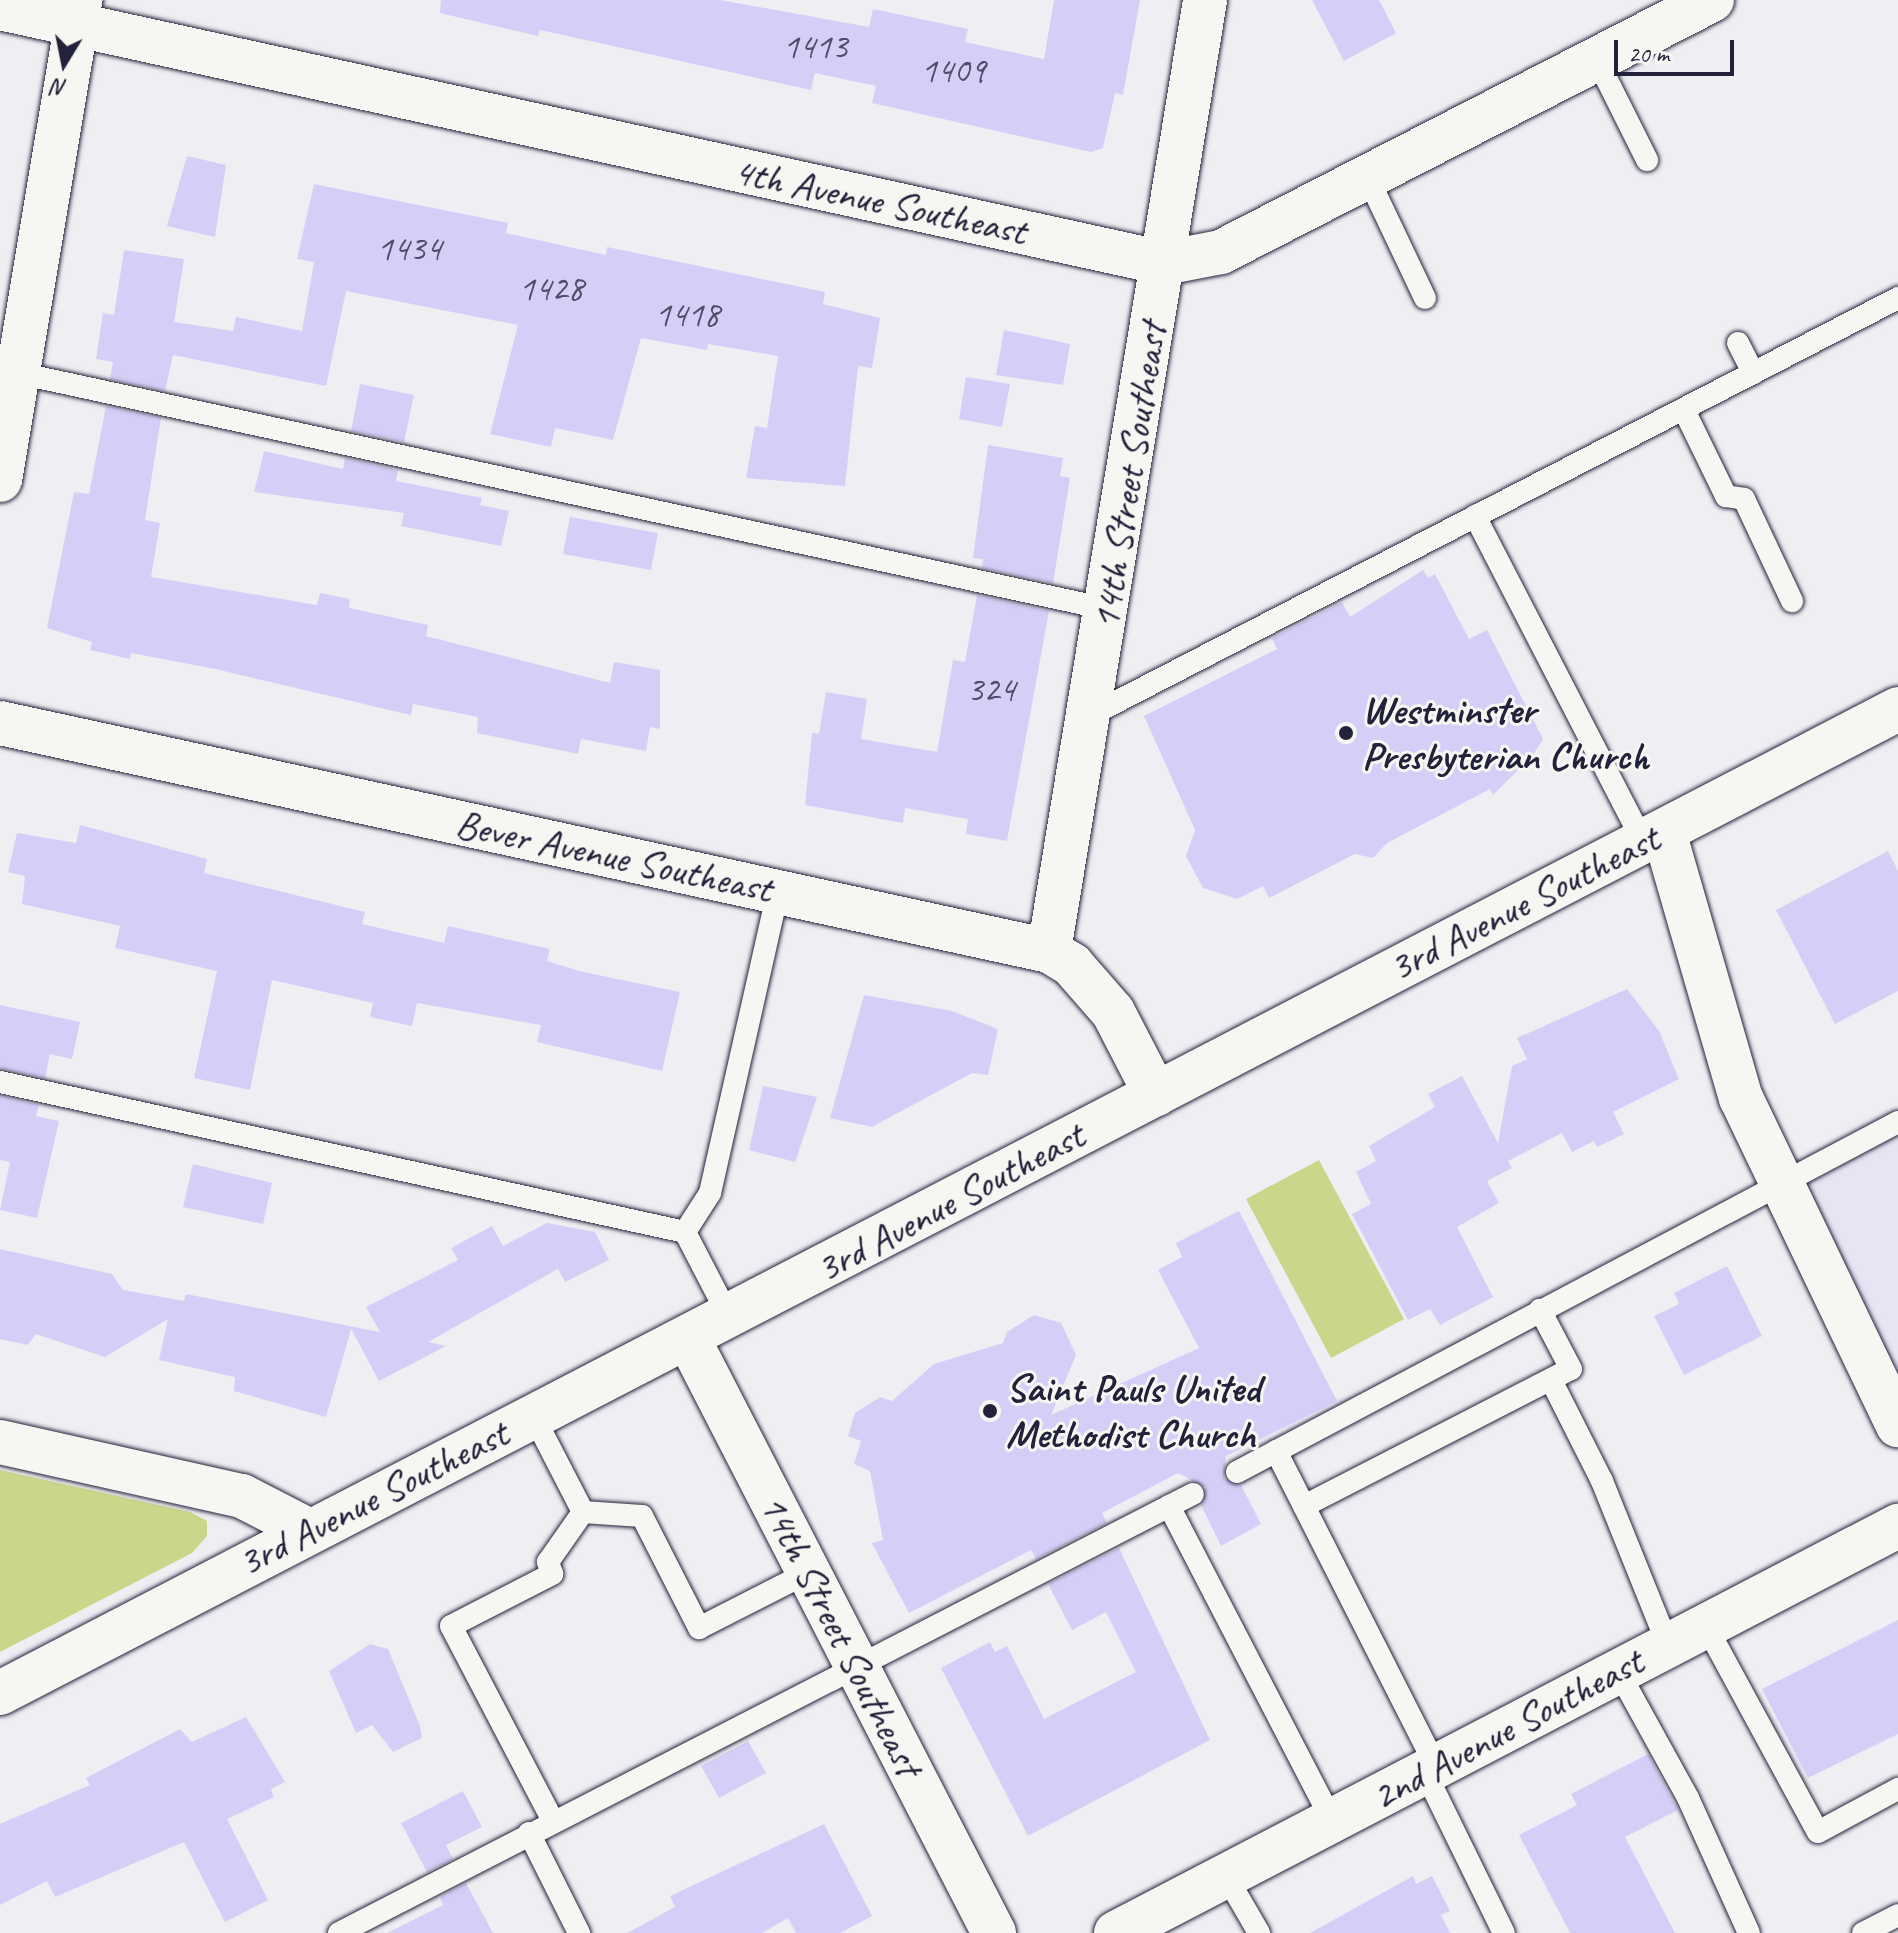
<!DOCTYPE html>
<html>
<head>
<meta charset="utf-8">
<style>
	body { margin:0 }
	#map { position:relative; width:1898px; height:1933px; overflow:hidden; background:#efeef3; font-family:Caveat,sans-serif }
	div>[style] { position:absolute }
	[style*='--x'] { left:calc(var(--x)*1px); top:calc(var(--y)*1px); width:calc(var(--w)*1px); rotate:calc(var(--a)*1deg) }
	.built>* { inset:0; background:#e7e5f4 }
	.green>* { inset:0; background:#cad78b }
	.building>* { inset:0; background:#d5cff7 }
	.roads { filter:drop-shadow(0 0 2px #22223b) drop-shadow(0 0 2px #22223b) }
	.service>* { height:22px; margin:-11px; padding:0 11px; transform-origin:11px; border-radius:11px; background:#f6f6f2 }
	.minor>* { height:44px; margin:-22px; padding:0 22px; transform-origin:22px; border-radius:22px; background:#f6f6f2 }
	.tertiary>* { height:44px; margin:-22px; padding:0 22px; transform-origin:22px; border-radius:22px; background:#f6f6f2 }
	.secondary>* { height:44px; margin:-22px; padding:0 22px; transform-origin:22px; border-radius:22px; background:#f6f6f2 }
	.dots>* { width:22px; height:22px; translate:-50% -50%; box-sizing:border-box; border:4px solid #f6f6f2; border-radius:50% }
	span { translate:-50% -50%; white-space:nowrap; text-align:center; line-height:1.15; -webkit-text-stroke:6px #f6f6f2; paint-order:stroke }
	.number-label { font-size:36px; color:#4f4d6a }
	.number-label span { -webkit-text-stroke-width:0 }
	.street-label { font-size:40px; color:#22223b }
	.poi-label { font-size:40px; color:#22223b; font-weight:700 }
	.left { translate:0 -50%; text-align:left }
	.north { position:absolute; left:24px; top:24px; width:80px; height:80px; -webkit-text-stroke:6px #f6f6f2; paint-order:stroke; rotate:190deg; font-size:22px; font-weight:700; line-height:32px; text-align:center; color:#22223b }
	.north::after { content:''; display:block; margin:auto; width:28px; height:36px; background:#22223b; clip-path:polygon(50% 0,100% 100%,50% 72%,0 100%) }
	.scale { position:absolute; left:1614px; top:40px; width:120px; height:36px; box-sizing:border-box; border:4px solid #22223b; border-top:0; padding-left:10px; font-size:24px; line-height:28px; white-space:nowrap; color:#22223b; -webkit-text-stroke:6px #f6f6f2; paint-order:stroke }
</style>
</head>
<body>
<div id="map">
	<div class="built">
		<div style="clip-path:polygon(1898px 1122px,1898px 1425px,1777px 1184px)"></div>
	</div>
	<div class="green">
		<div style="clip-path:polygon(1319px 1160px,1404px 1319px,1331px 1358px,1246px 1199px)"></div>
		<div style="clip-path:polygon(0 1470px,190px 1512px,207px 1521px,207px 1536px,192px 1553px,0 1652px)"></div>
	</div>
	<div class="building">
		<div style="clip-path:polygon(441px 0,720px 0,869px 27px,873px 9px,968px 29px,965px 42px,1044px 59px,1054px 0,1140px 0,1123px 95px,1115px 93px,1103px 148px,1091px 152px,872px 103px,876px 86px,815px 73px,811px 90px,540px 30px,538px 36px,440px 13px)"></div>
		<div style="clip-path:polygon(1312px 0,1379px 0,1396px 33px,1344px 61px)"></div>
		<div style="clip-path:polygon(187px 156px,226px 165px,215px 237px,167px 226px)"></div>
		<div style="clip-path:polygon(314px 184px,508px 223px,506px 233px,606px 255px,607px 247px,825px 292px,823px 304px,880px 318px,872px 368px,858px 366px,845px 486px,746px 478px,755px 426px,767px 428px,778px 356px,708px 344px,707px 350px,641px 338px,613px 440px,555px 428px,551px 447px,490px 434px,518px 325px,346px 291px,326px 386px,173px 355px,165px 391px,110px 379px,113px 362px,96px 359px,103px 313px,114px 315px,124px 250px,184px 259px,174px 322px,233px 331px,236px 317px,302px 331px,314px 262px,297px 259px)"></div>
		<div style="clip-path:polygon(1004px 330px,1070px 344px,1063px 385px,996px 375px)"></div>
		<div style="clip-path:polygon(966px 377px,1010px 384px,1002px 427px,959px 419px)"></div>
		<div style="clip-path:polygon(360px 384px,414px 395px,404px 442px,351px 431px)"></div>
		<div style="clip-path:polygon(106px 406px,161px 418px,145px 520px,160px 523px,151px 577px,317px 605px,320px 593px,350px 599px,349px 608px,428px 625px,426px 636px,610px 683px,614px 662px,660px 670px,660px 729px,650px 727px,646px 751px,581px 739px,578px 754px,477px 733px,478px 717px,413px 704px,411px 715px,215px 669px,131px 653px,130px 659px,90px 650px,92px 642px,47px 628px,74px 492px,89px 494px)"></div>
		<div style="clip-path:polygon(988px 445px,1063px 458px,1060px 476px,1070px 478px,1053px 583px,982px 568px,983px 559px,973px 558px)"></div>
		<div style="clip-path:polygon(264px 451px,343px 469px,345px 458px,398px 470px,396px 481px,482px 498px,480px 505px,509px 511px,501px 546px,401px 526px,404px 513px,254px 492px)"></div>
		<div style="clip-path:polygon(570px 517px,658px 533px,651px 570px,563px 554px)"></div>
		<div style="clip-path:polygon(1423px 570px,1428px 578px,1435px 574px,1469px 639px,1487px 630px,1543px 739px,1533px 755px,1493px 795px,1490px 789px,1387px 843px,1373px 858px,1355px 854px,1269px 898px,1263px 886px,1237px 899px,1203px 888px,1186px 856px,1195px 830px,1144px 716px,1277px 649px,1272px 638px,1342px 602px,1350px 617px)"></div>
		<div style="clip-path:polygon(977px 595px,1049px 611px,1007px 841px,966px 834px,968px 819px,905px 808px,903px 823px,805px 805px,812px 733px,819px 734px,826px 692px,867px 699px,861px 739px,937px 752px,953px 660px,965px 662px)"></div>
		<div style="clip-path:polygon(80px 825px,207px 859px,204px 873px,365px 912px,362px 924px,444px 943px,448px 926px,550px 949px,547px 961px,579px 971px,680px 992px,662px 1071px,537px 1042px,541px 1025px,417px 1003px,412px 1026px,370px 1017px,373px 1003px,272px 980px,250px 1090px,194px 1078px,217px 971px,115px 948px,120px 926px,22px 904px,25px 876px,8px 872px,17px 833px,76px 843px)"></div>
		<div style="clip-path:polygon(1888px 851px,1898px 871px,1898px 991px,1835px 1024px,1776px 910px)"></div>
		<div style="clip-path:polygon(1627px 989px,1659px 1031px,1679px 1079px,1613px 1112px,1624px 1134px,1597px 1147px,1594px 1141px,1572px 1152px,1562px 1133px,1508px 1161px,1512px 1168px,1487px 1181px,1499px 1203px,1457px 1227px,1493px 1297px,1440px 1325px,1430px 1309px,1408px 1320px,1352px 1214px,1371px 1204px,1356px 1172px,1376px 1161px,1369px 1146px,1435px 1107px,1428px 1094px,1462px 1076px,1498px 1143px,1512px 1066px,1527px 1059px,1517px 1038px)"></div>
		<div style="clip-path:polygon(864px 995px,952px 1011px,998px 1029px,988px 1075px,972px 1073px,872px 1127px,830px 1118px)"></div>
		<div style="clip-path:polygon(0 1005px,80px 1022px,72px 1059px,50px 1054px,45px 1078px,0 1068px)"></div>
		<div style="clip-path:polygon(763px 1086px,817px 1097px,795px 1162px,749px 1150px)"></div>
		<div style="clip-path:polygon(0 1096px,39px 1105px,36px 1116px,59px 1121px,37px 1218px,0 1210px,10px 1162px,0 1160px)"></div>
		<div style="clip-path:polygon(193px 1164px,272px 1183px,263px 1224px,183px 1207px)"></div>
		<div style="clip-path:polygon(1239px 1211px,1337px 1401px,1226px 1456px,1224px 1478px,1241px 1485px,1261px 1524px,1221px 1546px,1201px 1505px,1205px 1487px,1178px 1473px,1102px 1513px,1107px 1523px,1036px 1559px,1031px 1550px,909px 1613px,872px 1543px,883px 1540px,870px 1471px,854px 1464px,861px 1441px,848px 1436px,855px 1413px,880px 1397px,892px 1401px,934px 1364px,1003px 1343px,1007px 1332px,1034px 1315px,1061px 1323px,1076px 1355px,1051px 1415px,1199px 1348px,1158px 1270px,1182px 1257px,1176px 1243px)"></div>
		<div style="clip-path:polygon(547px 1223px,595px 1232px,609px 1260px,565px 1282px,558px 1269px,428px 1342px,446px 1346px,379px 1381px,351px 1329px,326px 1417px,234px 1391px,235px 1377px,159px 1360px,168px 1319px,105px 1357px,36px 1334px,28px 1345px,0 1339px,0 1249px,112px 1274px,123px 1290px,184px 1301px,186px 1294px,380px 1332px,366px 1307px,458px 1260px,451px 1248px,492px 1226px,503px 1246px)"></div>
		<div style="clip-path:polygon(1727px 1266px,1762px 1336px,1684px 1375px,1654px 1316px,1679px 1304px,1674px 1293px)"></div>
		<div style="clip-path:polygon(1119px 1548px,1210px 1740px,1028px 1836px,941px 1668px,990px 1642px,995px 1652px,1007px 1646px,1044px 1719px,1136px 1672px,1106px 1612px,1072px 1630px,1048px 1584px)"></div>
		<div style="clip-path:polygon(1898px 1620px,1898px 1734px,1808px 1778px,1762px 1689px)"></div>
		<div style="clip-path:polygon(370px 1644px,388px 1649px,420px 1726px,422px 1738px,393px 1752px,372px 1725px,356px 1733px,329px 1671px)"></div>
		<div style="clip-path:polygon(246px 1717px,285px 1782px,271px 1789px,274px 1797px,227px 1819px,268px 1900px,225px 1922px,184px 1842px,55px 1897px,47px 1881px,0 1905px,0 1824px,90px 1785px,86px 1778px,180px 1729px,192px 1742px)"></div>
		<div style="clip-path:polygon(748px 1741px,766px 1773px,719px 1798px,701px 1766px)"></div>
		<div style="clip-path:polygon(1648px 1754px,1678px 1810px,1625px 1837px,1675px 1933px,1570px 1933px,1519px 1835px,1577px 1805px,1571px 1794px)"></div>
		<div style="clip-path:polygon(463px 1791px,482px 1827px,446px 1845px,453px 1859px,427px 1872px,401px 1823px)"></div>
		<div style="clip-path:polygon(824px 1824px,872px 1916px,840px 1933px,796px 1933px,788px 1918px,762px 1933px,627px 1933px,675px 1907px,670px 1896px)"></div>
		<div style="clip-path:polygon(1413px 1876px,1416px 1884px,1432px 1876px,1450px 1911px,1441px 1915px,1450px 1933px,1310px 1933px)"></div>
		<div style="clip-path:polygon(466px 1883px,493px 1933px,387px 1933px,443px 1905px,440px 1897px)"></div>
	</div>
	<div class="roads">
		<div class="service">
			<div style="--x:1597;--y:60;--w:112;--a:63.4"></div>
			<div style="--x:1367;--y:176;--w:135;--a:64.6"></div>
			<div style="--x:1738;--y:343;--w:34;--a:63"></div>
			<div style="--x:9;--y:371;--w:1123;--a:12.23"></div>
			<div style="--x:1684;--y:410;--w:96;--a:64"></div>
			<div style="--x:1726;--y:496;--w:18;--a:9"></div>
			<div style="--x:1744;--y:499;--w:113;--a:64.8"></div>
			<div style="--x:1475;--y:516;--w:366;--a:62.7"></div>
			<div style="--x:1089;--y:716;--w:911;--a:-27.32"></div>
			<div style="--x:0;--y:1082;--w:701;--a:12.35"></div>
			<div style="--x:685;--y:1232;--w:96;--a:62.6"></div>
			<div style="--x:685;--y:1232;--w:46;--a:-57.3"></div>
			<div style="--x:710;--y:1193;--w:309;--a:-77.3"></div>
			<div style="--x:1551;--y:1380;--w:113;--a:63.2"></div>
			<div style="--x:1602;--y:1481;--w:177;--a:68.1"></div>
			<div style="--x:534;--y:1417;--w:107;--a:62.7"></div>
			<div style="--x:583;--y:1512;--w:59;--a:3.9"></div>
			<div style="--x:642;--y:1516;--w:126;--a:63"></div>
			<div style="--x:699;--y:1628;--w:123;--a:-27"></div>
			<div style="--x:1276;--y:1451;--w:354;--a:63.1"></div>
			<div style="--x:1237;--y:1472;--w:748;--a:-27.9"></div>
			<div style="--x:1169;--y:1506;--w:354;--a:62.6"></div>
			<div style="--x:1304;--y:1506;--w:300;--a:-27.2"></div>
			<div style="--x:1571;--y:1369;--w:67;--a:-117.7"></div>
			<div style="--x:1706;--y:1626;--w:234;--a:61.5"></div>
			<div style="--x:1818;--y:1832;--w:91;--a:-28.3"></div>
			<div style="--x:1618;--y:1671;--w:145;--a:61.1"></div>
			<div style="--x:1688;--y:1798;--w:148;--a:65.7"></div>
			<div style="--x:1425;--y:1772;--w:179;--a:63.9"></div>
			<div style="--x:553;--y:1821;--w:220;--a:-117.6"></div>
			<div style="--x:451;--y:1626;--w:114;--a:-27.2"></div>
			<div style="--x:552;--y:1574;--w:13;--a:-108"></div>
			<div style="--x:548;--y:1562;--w:61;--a:-55"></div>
			<div style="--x:529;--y:1833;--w:112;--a:63.4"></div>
			<div style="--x:1226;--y:1876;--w:66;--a:59.9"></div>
			<div style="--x:339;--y:1933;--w:960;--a:-27.21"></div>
			<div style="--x:1863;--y:1933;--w:39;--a:-27"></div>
		</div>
		<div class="minor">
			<div style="--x:0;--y:8;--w:1192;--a:12.36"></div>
			<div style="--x:1164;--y:263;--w:58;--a:-10.9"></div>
			<div style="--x:1221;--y:252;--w:552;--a:-27.17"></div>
			<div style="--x:1049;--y:951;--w:964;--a:-80.68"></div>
			<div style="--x:688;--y:1338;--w:669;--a:62.78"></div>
			<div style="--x:0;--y:1442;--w:248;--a:12.6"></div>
			<div style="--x:242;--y:1496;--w:72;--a:27.3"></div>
			<div style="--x:1116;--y:1933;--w:882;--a:-27.5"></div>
		</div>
		<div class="tertiary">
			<div style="--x:0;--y:480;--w:487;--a:-80.5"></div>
			<div style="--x:0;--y:723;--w:1073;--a:12.26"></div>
			<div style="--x:1049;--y:951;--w:27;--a:31"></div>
			<div style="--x:1072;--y:965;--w:62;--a:48.9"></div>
			<div style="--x:1113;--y:1012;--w:93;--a:62.6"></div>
		</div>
		<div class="secondary">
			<div style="--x:1664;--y:832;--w:277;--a:73.9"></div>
			<div style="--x:1741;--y:1098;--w:363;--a:64.4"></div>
			<div style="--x:0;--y:1693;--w:2138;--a:-27.4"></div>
		</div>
	</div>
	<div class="dots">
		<div style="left:1346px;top:733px;background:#22223b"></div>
		<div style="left:990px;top:1411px;background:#22223b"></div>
	</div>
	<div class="number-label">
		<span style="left:815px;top:47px">1413</span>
		<span style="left:953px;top:71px">1409</span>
		<span style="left:409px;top:249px">1434</span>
		<span style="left:551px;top:289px">1428</span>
		<span style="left:687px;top:315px">1418</span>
		<span style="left:991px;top:690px">324</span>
	</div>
	<div class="street-label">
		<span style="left:880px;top:201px;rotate:12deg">4th Avenue Southeast</span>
		<span style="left:1129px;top:476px;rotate:-81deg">14th Street Southeast</span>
		<span style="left:614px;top:856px;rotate:12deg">Bever Avenue Southeast</span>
		<span style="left:1524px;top:903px;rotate:-27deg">3rd Avenue Southeast</span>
		<span style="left:950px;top:1202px;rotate:-28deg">3rd Avenue Southeast</span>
		<span style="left:373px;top:1498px;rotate:-27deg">3rd Avenue Southeast</span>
		<span style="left:841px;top:1635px;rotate:63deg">14th Street Southeast</span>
		<span style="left:1507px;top:1729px;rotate:-28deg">2nd Avenue Southeast</span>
	</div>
	<div class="poi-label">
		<span class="left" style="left:1362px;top:733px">Westminster<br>Presbyterian Church</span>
		<span class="left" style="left:1006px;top:1411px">Saint Pauls United<br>Methodist Church</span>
	</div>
	<div class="north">N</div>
	<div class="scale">20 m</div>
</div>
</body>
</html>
